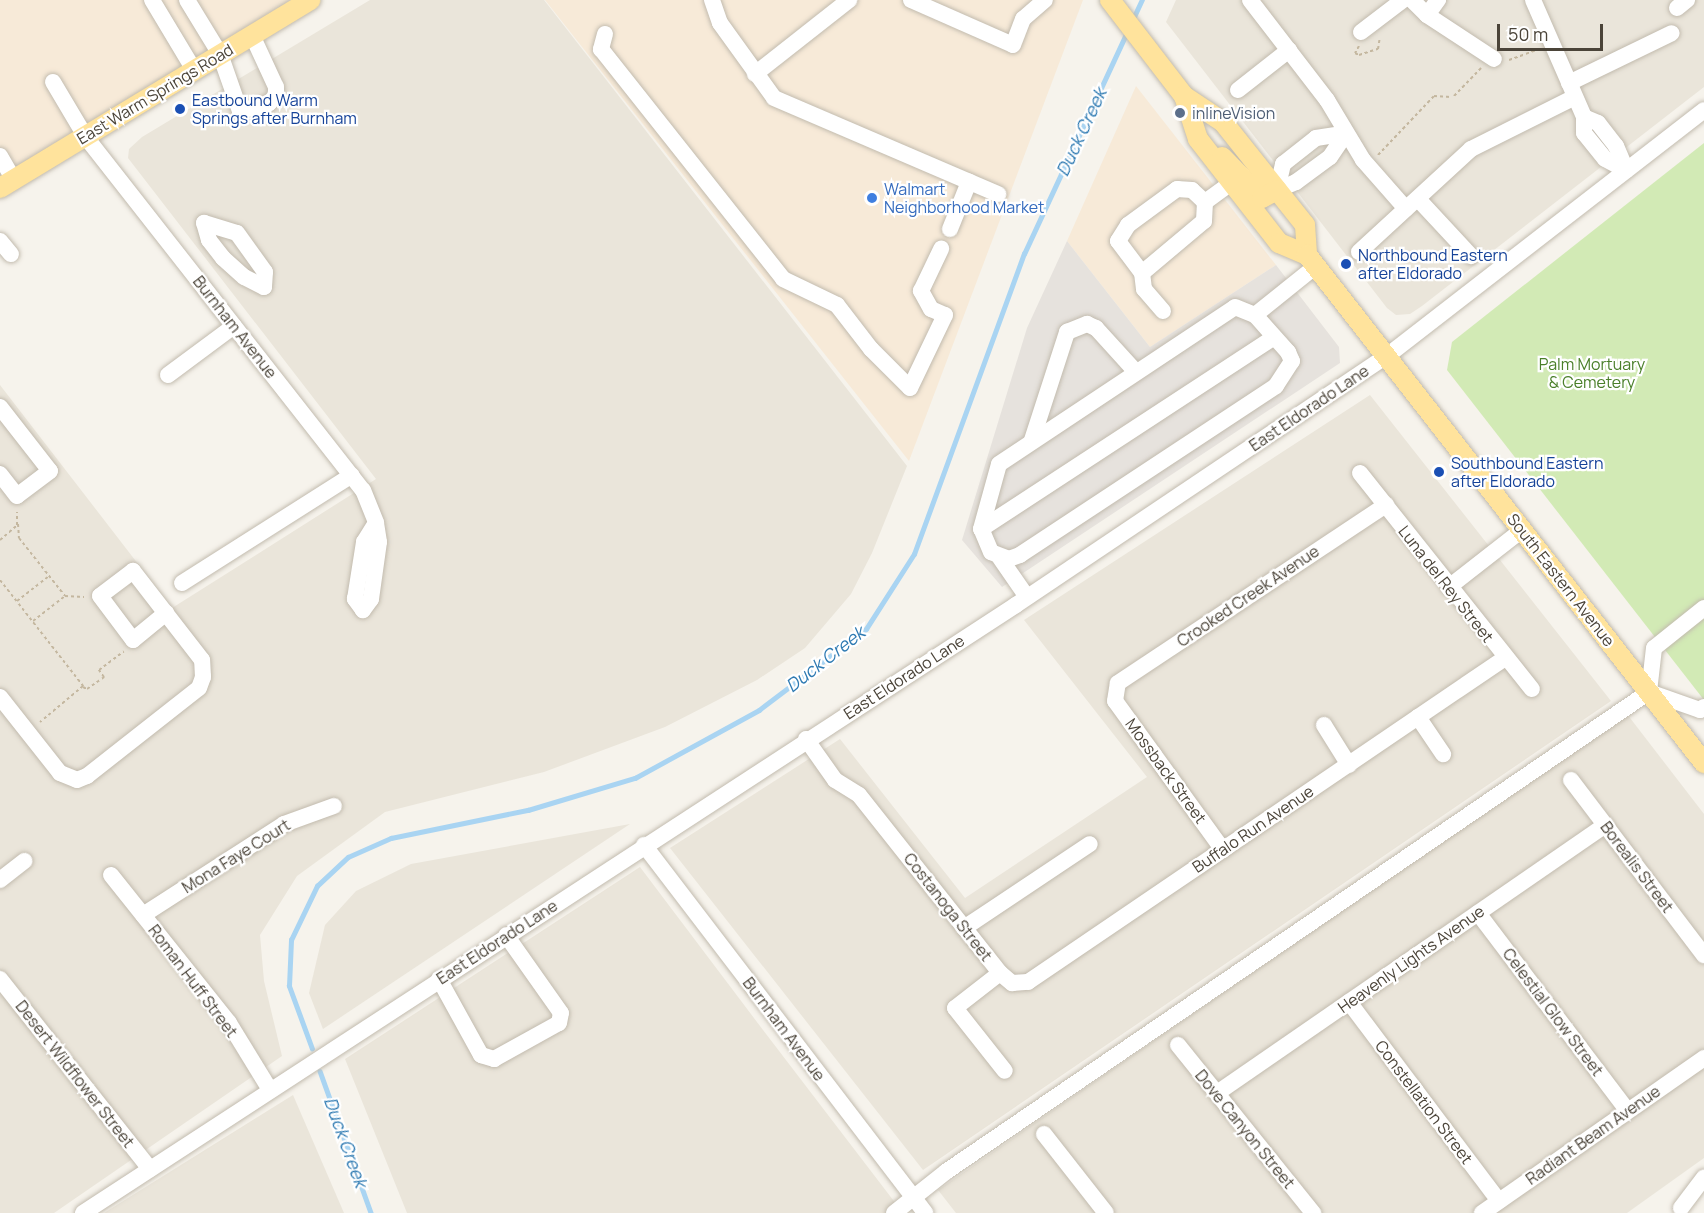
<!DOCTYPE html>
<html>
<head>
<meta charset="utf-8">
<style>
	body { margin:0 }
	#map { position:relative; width:1704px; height:1213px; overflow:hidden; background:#f6f3ec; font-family:Manrope,sans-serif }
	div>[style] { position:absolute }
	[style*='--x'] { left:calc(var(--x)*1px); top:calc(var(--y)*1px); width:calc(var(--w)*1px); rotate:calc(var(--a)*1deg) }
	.residential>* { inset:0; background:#eae5da }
	.commercial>* { inset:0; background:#f7ead8 }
	.industrial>* { inset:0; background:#e6e2dd }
	.green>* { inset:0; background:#d2eab5 }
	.stream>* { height:4.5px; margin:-2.25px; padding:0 2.25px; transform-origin:2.25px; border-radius:2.25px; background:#a9d4f2 }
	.path>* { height:2px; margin-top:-1px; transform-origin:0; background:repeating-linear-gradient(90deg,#c4b79f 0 3px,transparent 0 6px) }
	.roads { filter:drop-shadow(0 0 2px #c2bbae) drop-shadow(0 0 2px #c2bbae) }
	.minor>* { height:16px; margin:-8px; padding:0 8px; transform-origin:8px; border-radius:8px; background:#fff }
	.major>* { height:20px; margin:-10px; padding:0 10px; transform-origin:10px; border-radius:10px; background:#ffe39c }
	.dots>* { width:16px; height:16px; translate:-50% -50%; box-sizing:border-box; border:3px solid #fff; border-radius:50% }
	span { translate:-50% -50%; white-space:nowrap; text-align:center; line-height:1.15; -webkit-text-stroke:4.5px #fff; paint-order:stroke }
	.street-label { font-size:16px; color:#4b4439 }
	.transit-label { font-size:16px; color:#164399 }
	.left { translate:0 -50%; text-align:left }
	.service-label { font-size:16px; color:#4e5e75 }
	.shop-label { font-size:16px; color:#366cbe }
	.park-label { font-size:16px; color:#4a7f2a }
	.water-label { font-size:18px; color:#2e7ab2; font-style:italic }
	.scale { position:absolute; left:1497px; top:24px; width:106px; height:27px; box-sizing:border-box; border:3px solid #4b4439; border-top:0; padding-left:8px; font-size:18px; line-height:21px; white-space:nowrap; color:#4b4439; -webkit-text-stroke:4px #fff; paint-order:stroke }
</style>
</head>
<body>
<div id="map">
	<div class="residential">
		<div style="clip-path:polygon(370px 0,544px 0,907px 466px,872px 553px,851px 594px,805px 648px,757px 680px,665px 727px,544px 772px,385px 812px,297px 876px,260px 935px,264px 981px,282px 1056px,54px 1213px,0 1213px,0 385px,172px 608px,376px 479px,128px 158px,129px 149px,142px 137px)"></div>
		<div style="clip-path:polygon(1176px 0,1704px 0,1704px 87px,1422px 306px,1410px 314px,1396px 315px,1387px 308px,1166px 22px)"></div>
		<div style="clip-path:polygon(1370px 395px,1611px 701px,923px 1170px,670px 848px,840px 739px,965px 898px,1147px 777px,1024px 620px)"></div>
		<div style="clip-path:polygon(1627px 714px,1704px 814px,1704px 1158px,1627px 1213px,956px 1213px,938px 1190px)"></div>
		<div style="clip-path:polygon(630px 824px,323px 1029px,309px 993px,325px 925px,356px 891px,411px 864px)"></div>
		<div style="clip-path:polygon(640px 867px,763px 1030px,903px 1213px,407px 1213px,345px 1059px)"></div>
		<div style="clip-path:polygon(293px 1095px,344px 1213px,104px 1213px)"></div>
	</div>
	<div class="commercial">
		<div style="clip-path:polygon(0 0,310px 0,0 188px)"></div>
		<div style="clip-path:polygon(545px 0,1083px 0,909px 461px)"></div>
		<div style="clip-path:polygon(1136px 86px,1276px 265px,1150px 347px,1067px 241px)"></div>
	</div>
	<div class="industrial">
		<div style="clip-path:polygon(1067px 241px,1150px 347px,1276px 265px,1339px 347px,1340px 363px,1002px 587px,962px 540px,1027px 328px)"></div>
	</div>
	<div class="green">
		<div style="clip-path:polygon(1704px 143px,1704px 700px,1447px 370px,1452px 342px)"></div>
	</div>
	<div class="stream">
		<div style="--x:1132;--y:21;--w:23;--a:-65"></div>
		<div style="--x:312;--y:1049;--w:67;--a:-110.1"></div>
		<div style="--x:289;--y:986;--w:46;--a:-87.5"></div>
		<div style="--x:291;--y:940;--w:60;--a:-64.3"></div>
		<div style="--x:317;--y:886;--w:42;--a:-43.1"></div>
		<div style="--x:348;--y:857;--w:47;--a:-23.8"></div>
		<div style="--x:391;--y:838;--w:140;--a:-11.6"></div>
		<div style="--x:528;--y:810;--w:112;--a:-16.7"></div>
		<div style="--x:635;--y:778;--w:141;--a:-28.7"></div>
		<div style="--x:759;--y:710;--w:134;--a:-37.1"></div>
		<div style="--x:866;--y:629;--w:89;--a:-57.4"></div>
		<div style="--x:914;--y:554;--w:320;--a:-69.9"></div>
		<div style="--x:1024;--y:254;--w:245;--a:-65.1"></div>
		<div style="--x:320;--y:1071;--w:151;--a:70.2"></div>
	</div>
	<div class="path">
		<div style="--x:1359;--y:46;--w:8;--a:120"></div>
		<div style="--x:1355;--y:53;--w:4;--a:27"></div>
		<div style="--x:1359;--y:55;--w:20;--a:-18"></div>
		<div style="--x:1378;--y:49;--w:12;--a:-81"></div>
		<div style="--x:1509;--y:60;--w:32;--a:-20"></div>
		<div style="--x:1454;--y:96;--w:39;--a:-46"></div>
		<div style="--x:1378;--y:155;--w:81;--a:-46.5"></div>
		<div style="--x:1434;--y:96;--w:17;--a:3"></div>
		<div style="--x:18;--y:524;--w:14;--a:86"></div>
		<div style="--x:19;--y:538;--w:74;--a:51.6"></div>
		<div style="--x:65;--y:596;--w:19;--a:3"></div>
		<div style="--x:0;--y:540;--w:23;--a:-41"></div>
		<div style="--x:17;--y:525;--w:13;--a:-90"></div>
		<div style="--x:0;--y:580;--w:135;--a:51.9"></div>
		<div style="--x:83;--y:686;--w:56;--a:140.1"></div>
		<div style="--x:17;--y:601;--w:41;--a:-38"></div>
		<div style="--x:33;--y:621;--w:41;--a:-38"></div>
		<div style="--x:83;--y:687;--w:4;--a:27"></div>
		<div style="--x:87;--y:689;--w:21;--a:-35"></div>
		<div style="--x:104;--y:677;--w:9;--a:-126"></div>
		<div style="--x:99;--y:670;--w:31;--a:-37"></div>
	</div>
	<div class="roads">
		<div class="minor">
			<div style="--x:152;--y:0;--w:82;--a:59"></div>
			<div style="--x:187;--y:0;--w:63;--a:58.6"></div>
			<div style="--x:220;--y:54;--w:60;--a:70.7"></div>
			<div style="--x:240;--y:111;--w:30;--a:-15"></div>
			<div style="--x:269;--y:103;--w:10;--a:-45"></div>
			<div style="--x:276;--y:96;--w:9;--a:-90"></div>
			<div style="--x:276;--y:87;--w:57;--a:-114.8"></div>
			<div style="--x:712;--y:0;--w:24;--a:71"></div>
			<div style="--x:720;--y:23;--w:92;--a:54.2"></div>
			<div style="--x:774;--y:98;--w:244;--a:23.2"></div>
			<div style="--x:911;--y:0;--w:111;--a:23.8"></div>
			<div style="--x:1013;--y:45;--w:28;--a:-69"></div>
			<div style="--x:1023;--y:19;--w:29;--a:-41"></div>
			<div style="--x:1250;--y:0;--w:126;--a:52.4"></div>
			<div style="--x:1327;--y:100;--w:70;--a:59"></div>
			<div style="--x:1363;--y:160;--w:65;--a:48.7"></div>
			<div style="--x:1412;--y:0;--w:21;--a:45"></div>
			<div style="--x:1427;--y:15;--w:80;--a:33.3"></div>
			<div style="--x:1533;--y:0;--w:128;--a:66.4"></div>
			<div style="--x:1584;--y:117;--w:16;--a:90"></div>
			<div style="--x:1584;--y:133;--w:33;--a:51"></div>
			<div style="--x:1605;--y:159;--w:24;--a:28"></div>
			<div style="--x:1677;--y:8;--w:13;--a:-39"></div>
			<div style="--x:1427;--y:15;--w:19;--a:-54"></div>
			<div style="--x:1361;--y:32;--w:53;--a:-37.3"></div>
			<div style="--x:605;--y:34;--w:16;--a:105"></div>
			<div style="--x:601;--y:49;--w:293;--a:51.6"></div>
			<div style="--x:783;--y:279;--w:60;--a:25.7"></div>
			<div style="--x:837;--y:305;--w:56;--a:52.3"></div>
			<div style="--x:871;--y:349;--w:55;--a:45"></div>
			<div style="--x:910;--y:388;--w:81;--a:-64.4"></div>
			<div style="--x:945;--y:315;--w:15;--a:-157"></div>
			<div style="--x:931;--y:309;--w:21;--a:-119"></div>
			<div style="--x:921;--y:291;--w:47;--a:-64.5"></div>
			<div style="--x:755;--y:74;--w:120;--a:-38.2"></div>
			<div style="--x:53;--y:82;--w:63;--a:59.3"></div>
			<div style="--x:85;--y:136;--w:450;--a:51.9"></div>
			<div style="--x:363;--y:490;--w:35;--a:68"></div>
			<div style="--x:376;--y:523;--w:19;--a:81"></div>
			<div style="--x:379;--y:542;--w:58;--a:98"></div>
			<div style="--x:371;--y:599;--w:14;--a:126"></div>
			<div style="--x:363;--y:610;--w:14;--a:-126"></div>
			<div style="--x:355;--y:599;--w:58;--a:-81"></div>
			<div style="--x:364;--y:542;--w:22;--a:-58"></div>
			<div style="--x:1569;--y:83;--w:114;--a:-25.9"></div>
			<div style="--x:1238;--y:90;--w:65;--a:-38.1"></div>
			<div style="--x:1584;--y:117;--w:15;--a:23"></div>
			<div style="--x:1598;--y:123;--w:29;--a:52"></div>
			<div style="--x:1616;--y:146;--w:26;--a:67"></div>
			<div style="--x:0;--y:156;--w:28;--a:60"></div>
			<div style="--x:1277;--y:190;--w:27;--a:-77"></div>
			<div style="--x:1283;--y:164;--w:42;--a:-38.2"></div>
			<div style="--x:1316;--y:138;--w:30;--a:-9"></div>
			<div style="--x:1277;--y:190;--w:21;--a:-23"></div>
			<div style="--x:1296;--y:182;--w:42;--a:-36.3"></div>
			<div style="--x:1330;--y:157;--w:29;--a:-56"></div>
			<div style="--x:1418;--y:199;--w:78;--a:47.1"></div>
			<div style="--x:204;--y:223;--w:34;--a:17"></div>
			<div style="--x:237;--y:233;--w:48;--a:54.3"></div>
			<div style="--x:265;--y:272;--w:15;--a:94"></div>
			<div style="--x:264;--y:287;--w:22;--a:-153"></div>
			<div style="--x:244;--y:277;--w:28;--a:-138"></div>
			<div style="--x:223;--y:258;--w:23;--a:-128"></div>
			<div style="--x:209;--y:240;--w:18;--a:-106"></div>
			<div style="--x:950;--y:229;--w:51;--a:-68"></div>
			<div style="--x:0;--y:241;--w:17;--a:50"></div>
			<div style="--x:1359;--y:252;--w:152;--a:-42.6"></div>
			<div style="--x:1471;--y:149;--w:116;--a:-26.6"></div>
			<div style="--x:1142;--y:273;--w:40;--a:-127"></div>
			<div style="--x:1118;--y:241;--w:19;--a:-58"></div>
			<div style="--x:1128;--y:225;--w:61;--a:-36.3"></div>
			<div style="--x:1177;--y:189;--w:15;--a:4"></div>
			<div style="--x:1192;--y:190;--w:18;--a:43"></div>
			<div style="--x:1235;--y:307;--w:22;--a:22"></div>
			<div style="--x:1255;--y:315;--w:50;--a:48.3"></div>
			<div style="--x:1288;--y:352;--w:10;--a:66"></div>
			<div style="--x:1292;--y:361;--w:30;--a:123"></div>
			<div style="--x:1276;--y:386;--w:307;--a:146.6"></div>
			<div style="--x:1020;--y:555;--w:12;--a:160"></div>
			<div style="--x:1009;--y:559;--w:19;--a:-159"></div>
			<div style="--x:991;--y:552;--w:25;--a:-113"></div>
			<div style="--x:981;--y:529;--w:67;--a:-74.5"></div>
			<div style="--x:999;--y:464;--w:283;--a:-33.6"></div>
			<div style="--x:1163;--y:311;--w:29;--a:-131"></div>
			<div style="--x:1144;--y:289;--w:16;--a:-97"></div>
			<div style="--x:1142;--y:273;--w:81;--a:-40"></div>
			<div style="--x:1204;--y:221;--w:19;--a:-87"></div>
			<div style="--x:1205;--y:202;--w:46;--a:-36.1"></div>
			<div style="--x:1255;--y:315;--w:78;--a:-38.8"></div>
			<div style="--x:168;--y:375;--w:82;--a:-36.6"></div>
			<div style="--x:0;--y:407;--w:81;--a:52"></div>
			<div style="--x:50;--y:471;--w:41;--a:142.9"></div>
			<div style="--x:17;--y:496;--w:28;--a:-128"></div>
			<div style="--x:1032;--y:440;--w:114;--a:-72"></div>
			<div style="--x:1067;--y:332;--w:22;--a:-22"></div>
			<div style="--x:1087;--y:324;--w:10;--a:24"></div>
			<div style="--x:1096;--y:328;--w:58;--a:47.8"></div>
			<div style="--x:1360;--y:473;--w:276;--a:51.5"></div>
			<div style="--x:981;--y:529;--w:350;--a:-33.2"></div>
			<div style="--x:1000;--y:558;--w:47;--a:55.3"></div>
			<div style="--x:182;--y:583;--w:201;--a:-32.4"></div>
			<div style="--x:1449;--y:587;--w:93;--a:-38"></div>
			<div style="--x:1704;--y:608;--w:64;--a:141.3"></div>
			<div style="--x:1654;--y:648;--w:44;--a:96.5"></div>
			<div style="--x:1649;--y:692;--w:54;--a:19.4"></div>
			<div style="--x:1700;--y:710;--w:5;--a:-37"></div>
			<div style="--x:0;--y:697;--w:97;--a:51.7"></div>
			<div style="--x:60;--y:773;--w:18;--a:22"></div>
			<div style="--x:77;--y:780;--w:11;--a:-22"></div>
			<div style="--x:87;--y:776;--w:142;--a:-38.2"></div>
			<div style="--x:199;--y:688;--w:12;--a:-70"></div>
			<div style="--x:203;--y:677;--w:17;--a:-93"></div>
			<div style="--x:202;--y:660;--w:113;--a:-127.8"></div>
			<div style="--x:133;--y:571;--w:41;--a:142.9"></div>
			<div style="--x:100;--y:596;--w:55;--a:53.1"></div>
			<div style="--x:133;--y:640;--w:43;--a:-39.3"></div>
			<div style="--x:1418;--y:717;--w:45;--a:56"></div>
			<div style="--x:1324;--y:725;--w:47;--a:58"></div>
			<div style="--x:806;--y:739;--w:50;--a:54.7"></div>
			<div style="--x:835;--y:780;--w:28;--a:32"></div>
			<div style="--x:859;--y:795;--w:227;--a:51.6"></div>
			<div style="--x:1000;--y:973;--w:16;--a:40"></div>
			<div style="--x:1012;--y:983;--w:16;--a:-4"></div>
			<div style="--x:1028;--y:982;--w:577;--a:-34.19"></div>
			<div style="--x:1571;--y:780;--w:220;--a:52.8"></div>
			<div style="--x:644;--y:845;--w:463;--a:52.6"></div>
			<div style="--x:1223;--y:850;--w:184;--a:-125.9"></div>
			<div style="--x:1115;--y:701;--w:18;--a:-81"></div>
			<div style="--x:1118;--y:683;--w:322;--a:-33.6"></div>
			<div style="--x:111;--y:875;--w:189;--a:51.4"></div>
			<div style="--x:229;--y:1023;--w:79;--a:58.5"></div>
			<div style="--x:0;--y:880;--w:31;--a:-38"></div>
			<div style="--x:1478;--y:913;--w:248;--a:52.9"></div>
			<div style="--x:143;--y:915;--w:168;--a:-32.8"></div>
			<div style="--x:284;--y:824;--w:53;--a:-19.8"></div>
			<div style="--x:964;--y:928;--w:151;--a:-33.7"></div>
			<div style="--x:1000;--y:973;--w:57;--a:142.1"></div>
			<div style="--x:955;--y:1008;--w:80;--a:51.6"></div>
			<div style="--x:0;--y:979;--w:242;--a:51.7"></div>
			<div style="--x:439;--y:979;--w:87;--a:61.1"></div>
			<div style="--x:481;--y:1055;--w:14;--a:17"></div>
			<div style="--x:494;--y:1059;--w:74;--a:-29"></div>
			<div style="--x:559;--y:1023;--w:10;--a:-79"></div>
			<div style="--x:561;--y:1013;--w:95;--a:-125.2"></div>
			<div style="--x:1349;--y:1002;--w:249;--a:53"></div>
			<div style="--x:1178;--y:1045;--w:216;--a:51.2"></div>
			<div style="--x:1217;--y:1093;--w:472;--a:-34.6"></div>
			<div style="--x:1044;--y:1134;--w:100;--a:51.9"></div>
			<div style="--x:1681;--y:1208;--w:38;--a:-53"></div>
			<div style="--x:83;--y:1213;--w:1114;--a:-33.09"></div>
			<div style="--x:1016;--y:605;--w:447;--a:-33.9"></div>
			<div style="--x:1387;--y:356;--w:401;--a:-37.8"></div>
			<div style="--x:894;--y:1213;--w:68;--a:-38.4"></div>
			<div style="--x:947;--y:1171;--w:850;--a:-34.31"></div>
			<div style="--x:1482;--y:1213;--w:271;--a:-34.9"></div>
		</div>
		<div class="major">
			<div style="--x:1110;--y:0;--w:121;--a:52.4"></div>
			<div style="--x:1184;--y:96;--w:47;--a:33.7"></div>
			<div style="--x:1223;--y:122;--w:132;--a:51.5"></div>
			<div style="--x:1305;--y:225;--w:30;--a:86"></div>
			<div style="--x:1184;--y:96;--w:45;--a:72"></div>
			<div style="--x:1198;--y:139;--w:132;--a:52.1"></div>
			<div style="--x:1279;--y:243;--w:30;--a:23"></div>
			<div style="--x:1307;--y:255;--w:645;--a:51.99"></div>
			<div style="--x:1222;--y:157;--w:57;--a:45.7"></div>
			<div style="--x:1262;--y:198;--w:17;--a:-28"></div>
			<div style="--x:0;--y:188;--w:363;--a:-31.2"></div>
		</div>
	</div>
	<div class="dots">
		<div style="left:180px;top:109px;background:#1a4fb4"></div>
		<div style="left:1180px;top:113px;background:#5c6f8a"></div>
		<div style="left:872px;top:198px;background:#3f7fe0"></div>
		<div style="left:1346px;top:264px;background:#1a4fb4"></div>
		<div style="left:1439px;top:472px;background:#1a4fb4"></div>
	</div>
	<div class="street-label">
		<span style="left:155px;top:94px;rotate:-31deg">East Warm Springs Road</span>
		<span style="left:235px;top:327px;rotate:52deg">Burnham Avenue</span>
		<span style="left:1309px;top:408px;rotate:-34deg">East Eldorado Lane</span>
		<span style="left:1561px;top:580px;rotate:52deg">South Eastern Avenue</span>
		<span style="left:1446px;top:584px;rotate:52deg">Luna del Rey Street</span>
		<span style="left:1248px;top:596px;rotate:-34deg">Crooked Creek Avenue</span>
		<span style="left:904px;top:677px;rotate:-33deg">East Eldorado Lane</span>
		<span style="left:1166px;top:771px;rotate:54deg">Mossback Street</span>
		<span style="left:1253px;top:829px;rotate:-34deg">Buffalo Run Avenue</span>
		<span style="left:236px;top:856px;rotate:-32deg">Mona Faye Court</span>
		<span style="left:1637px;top:867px;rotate:53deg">Borealis Street</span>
		<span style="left:948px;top:907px;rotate:52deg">Costanoga Street</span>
		<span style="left:497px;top:942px;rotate:-33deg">East Eldorado Lane</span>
		<span style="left:1411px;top:959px;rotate:-35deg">Heavenly Lights Avenue</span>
		<span style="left:193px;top:981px;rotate:53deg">Roman Huff Street</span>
		<span style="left:1553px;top:1012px;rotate:53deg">Celestial Glow Street</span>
		<span style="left:784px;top:1029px;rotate:53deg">Burnham Avenue</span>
		<span style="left:75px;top:1074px;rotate:52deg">Desert Wildflower Street</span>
		<span style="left:1424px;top:1102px;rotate:53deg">Constellation Street</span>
		<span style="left:1245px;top:1129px;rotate:51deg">Dove Canyon Street</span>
		<span style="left:1593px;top:1135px;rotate:-35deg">Radiant Beam Avenue</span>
	</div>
	<div class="transit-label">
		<span class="left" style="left:192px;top:109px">Eastbound Warm<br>Springs after Burnham</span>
		<span class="left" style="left:1358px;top:264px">Northbound Eastern<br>after Eldorado</span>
		<span class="left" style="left:1451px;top:472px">Southbound Eastern<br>after Eldorado</span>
	</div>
	<div class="service-label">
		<span class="left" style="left:1192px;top:113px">inlineVision</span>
	</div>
	<div class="shop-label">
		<span class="left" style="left:884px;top:198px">Walmart<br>Neighborhood Market</span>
	</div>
	<div class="park-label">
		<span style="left:1592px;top:373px">Palm Mortuary<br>&amp; Cemetery</span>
	</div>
	<div class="water-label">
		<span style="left:1081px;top:132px;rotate:-65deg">Duck Creek</span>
		<span style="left:825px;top:659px;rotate:-38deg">Duck Creek</span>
		<span style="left:346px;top:1142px;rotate:70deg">Duck Creek</span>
	</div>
	<div class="scale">50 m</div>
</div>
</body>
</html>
